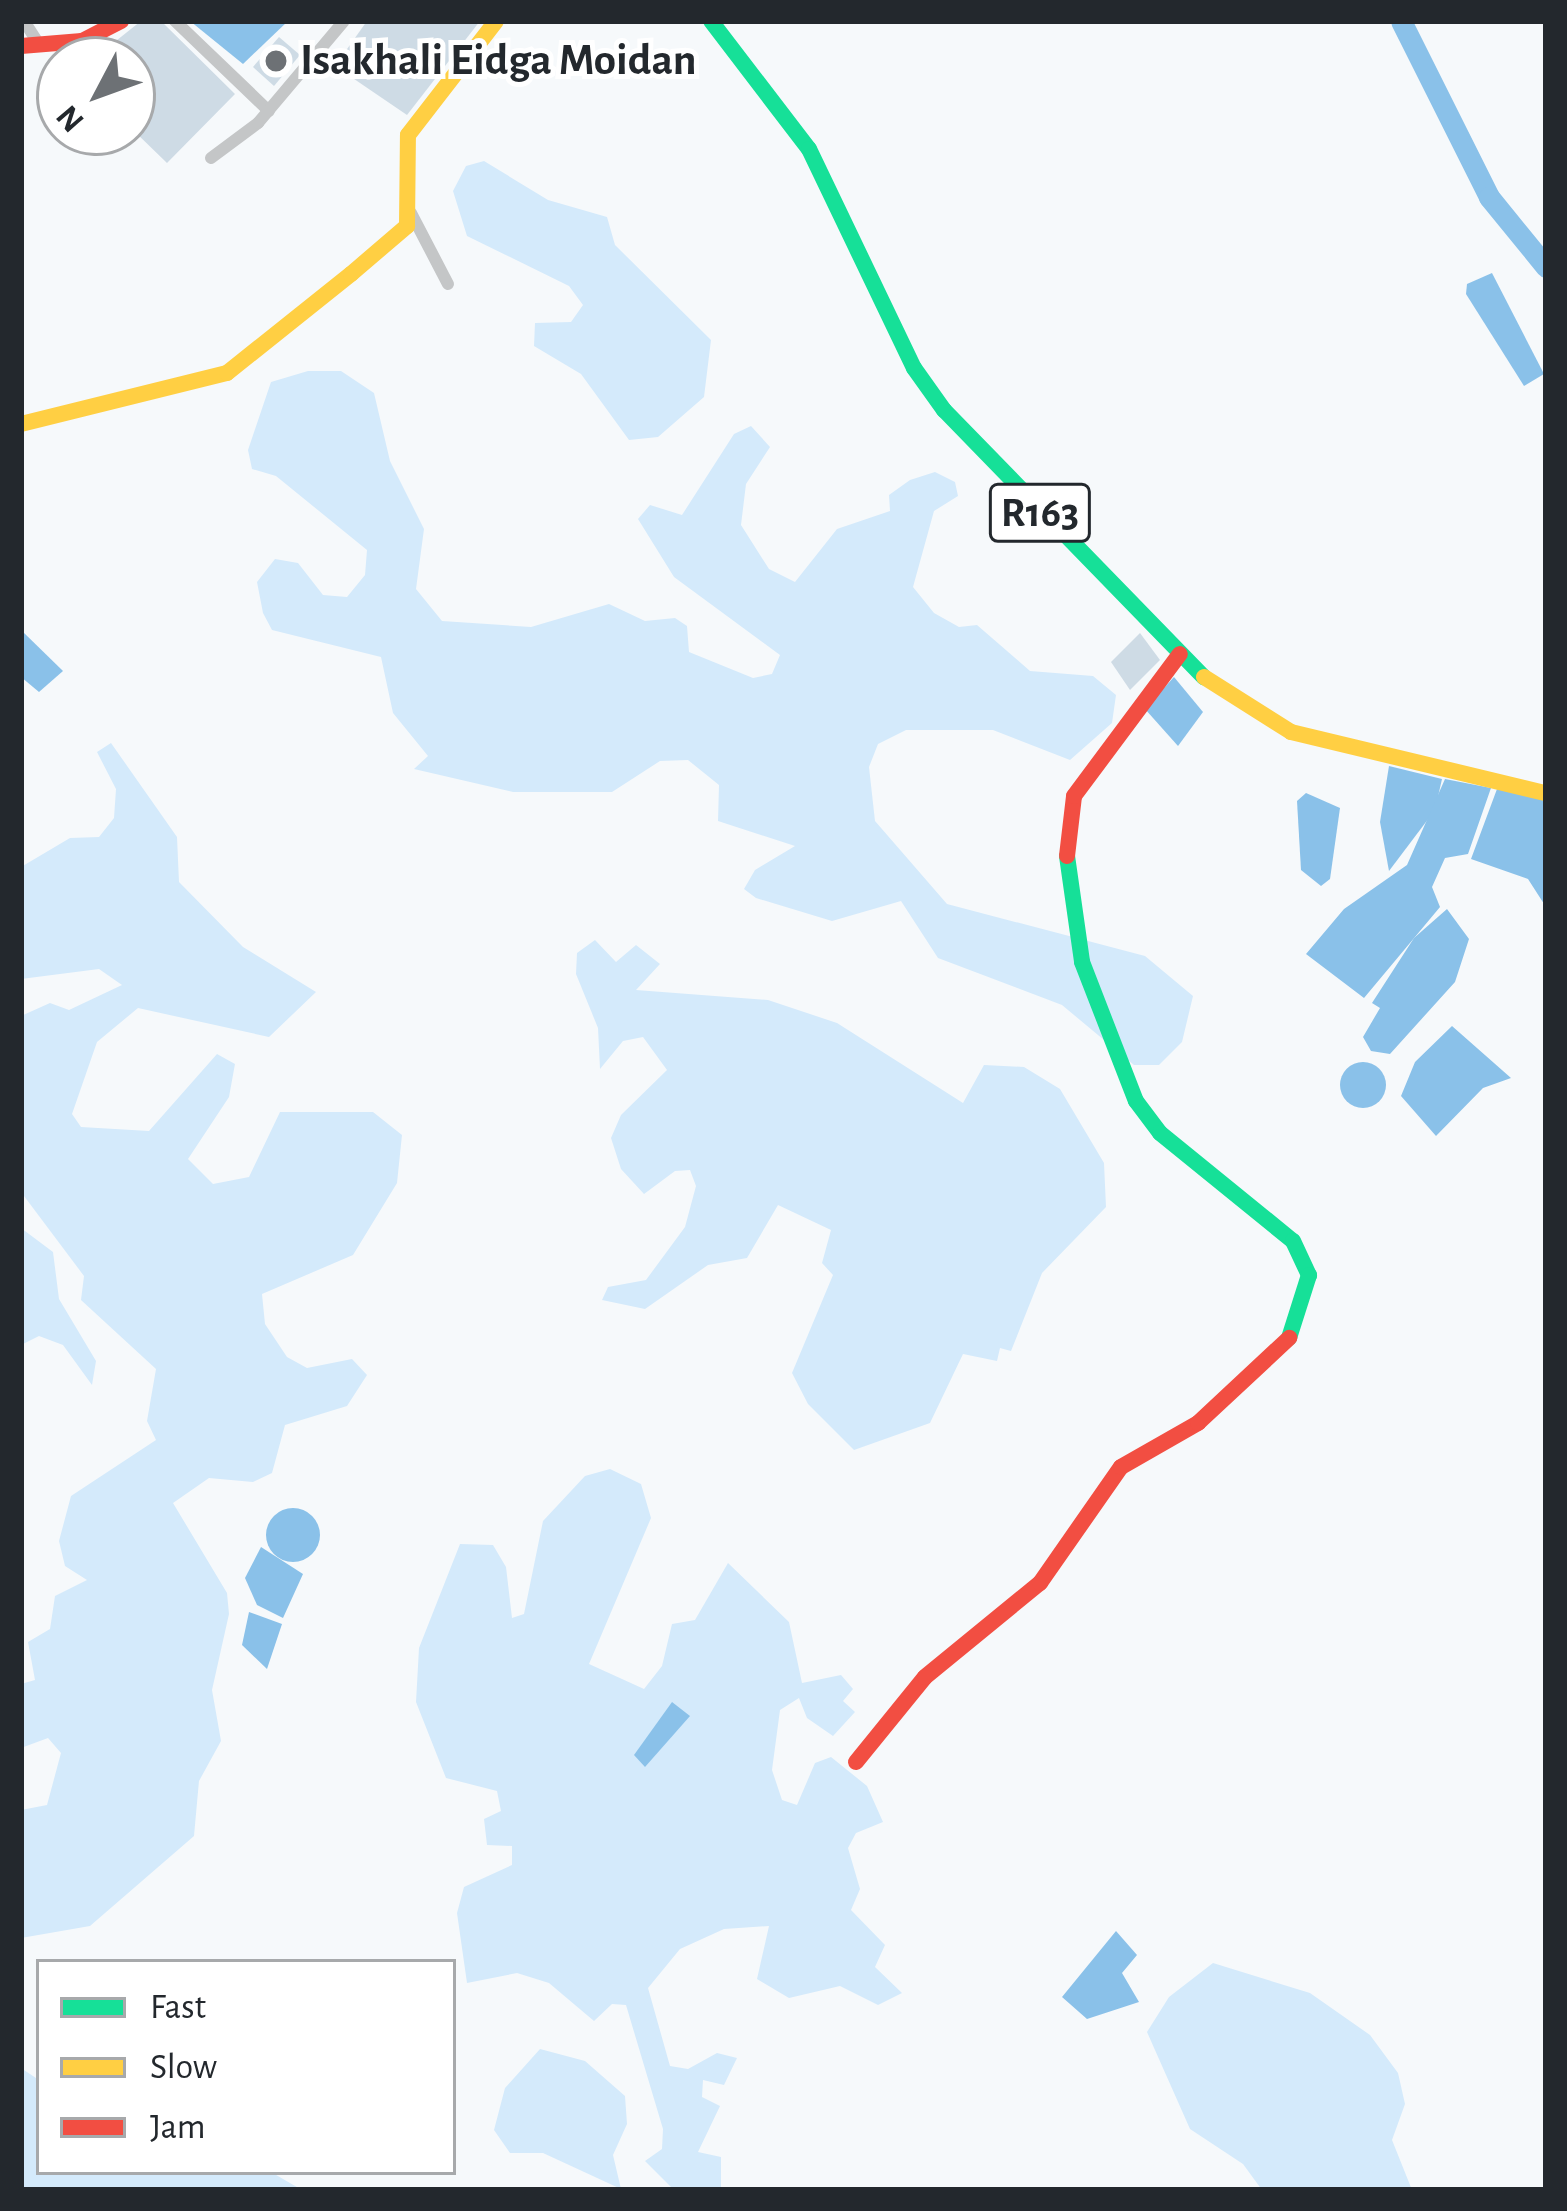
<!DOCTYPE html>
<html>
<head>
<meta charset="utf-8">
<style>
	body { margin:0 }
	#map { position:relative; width:1567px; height:2211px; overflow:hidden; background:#f6f9fb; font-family:"Alegreya Sans",sans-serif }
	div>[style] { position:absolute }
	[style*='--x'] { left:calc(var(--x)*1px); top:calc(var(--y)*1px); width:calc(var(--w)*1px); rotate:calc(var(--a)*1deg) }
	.green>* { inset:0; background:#d4eafb }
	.water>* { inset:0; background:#8ac1e9 }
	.round { border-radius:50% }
	.river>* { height:21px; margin:-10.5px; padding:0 10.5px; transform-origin:10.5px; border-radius:10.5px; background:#8ac1e9 }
	.building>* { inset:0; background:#cedbe5 }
	.street>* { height:12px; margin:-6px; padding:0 6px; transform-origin:6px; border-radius:6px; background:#c4c6c7 }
	.fast>* { height:16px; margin:-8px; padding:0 8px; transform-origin:8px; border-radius:8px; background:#16e098 }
	.slow>* { height:16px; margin:-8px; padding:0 8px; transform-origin:8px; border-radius:8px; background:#ffcf43 }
	.jam>* { height:16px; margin:-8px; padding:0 8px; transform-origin:8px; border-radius:8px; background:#f24e42 }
	.dots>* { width:33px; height:33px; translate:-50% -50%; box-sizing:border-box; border:6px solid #fff; border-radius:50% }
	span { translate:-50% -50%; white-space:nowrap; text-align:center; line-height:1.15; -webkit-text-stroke:10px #fff; paint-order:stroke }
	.shield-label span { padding:3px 9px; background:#fff; border:3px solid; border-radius:9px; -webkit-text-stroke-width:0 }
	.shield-label { font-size:42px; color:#23282d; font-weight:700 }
	.poi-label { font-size:45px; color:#23282d; font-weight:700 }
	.left { translate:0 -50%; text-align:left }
	.frame { position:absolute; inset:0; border:24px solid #23282d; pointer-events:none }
	.legend { position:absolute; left:36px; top:1959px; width:420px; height:216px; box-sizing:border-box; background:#fff; border:3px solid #a7a9ab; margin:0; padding:15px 21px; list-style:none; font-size:36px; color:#23282d }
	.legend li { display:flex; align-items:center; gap:24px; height:60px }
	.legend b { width:60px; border:3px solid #a7a9ab }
	.north { position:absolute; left:36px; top:36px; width:120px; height:120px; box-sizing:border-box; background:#fff; border:3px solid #a7a9ab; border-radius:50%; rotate:229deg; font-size:33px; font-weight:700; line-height:48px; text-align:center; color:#23282d }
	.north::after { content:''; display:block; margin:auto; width:42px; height:54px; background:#6d7175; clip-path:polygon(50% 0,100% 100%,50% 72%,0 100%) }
</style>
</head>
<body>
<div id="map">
	<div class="green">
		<div style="clip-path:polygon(484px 161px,548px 200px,607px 217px,615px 245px,711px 340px,704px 397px,658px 437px,629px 440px,581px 374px,534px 346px,535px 323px,571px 322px,583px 305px,569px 286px,467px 236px,453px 191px,466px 166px)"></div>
		<div style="clip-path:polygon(308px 371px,341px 371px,374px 393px,390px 461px,424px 529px,416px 589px,442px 621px,531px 627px,609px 604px,645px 621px,675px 618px,687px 626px,689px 652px,753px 678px,772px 674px,780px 655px,674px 577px,638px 519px,650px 505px,682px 515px,734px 434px,751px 426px,770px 447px,746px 484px,741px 525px,769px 569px,795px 582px,837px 529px,890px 511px,889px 495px,910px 480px,935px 472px,955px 482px,958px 496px,934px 511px,913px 587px,934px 613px,959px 627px,977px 625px,1030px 671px,1093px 676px,1116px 695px,1112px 723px,1070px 760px,993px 730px,906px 730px,878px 744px,869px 767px,875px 821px,947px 904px,1145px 956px,1193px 996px,1182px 1042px,1159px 1065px,1134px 1065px,1062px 1005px,938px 958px,901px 901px,832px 921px,756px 898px,744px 889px,755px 870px,795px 846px,718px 821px,719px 785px,688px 760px,660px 761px,612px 792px,513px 792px,414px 769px,428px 756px,393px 713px,381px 657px,272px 630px,263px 613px,257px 582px,275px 559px,298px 563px,323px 595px,347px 597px,365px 575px,367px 550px,276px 476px,252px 469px,248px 450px,271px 382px)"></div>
		<div style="clip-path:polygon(111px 743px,177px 837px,179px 882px,243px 947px,316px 992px,269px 1037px,138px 1008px,97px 1042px,72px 1114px,81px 1127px,149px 1131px,217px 1054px,235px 1064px,229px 1097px,188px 1159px,213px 1184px,249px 1177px,280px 1112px,373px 1112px,402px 1135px,397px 1183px,353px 1255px,262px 1294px,265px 1324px,287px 1357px,307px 1368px,352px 1359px,367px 1375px,347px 1406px,285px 1425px,272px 1473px,253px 1482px,209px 1478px,173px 1503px,227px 1593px,229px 1614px,212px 1690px,221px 1741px,199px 1781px,194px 1836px,90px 1926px,21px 1938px,21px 1810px,47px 1805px,61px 1753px,48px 1738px,21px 1748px,21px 1684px,35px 1680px,28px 1642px,50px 1629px,55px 1596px,87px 1580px,65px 1566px,59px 1541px,71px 1496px,156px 1440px,147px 1421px,156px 1369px,81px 1300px,84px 1276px,21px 1192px,21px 1016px,50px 1003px,69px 1010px,122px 985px,99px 969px,21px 979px,21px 867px,70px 838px,99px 837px,114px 818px,116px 789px,97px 752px)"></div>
		<div style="clip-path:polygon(595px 940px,616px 962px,636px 945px,660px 964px,636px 990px,768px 1000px,837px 1023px,963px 1103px,984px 1065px,1024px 1067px,1060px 1089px,1104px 1163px,1106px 1207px,1042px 1273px,1011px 1351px,1000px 1348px,997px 1361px,963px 1354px,930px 1423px,854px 1450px,808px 1404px,792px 1373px,833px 1275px,822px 1263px,831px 1230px,778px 1205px,747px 1258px,708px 1265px,645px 1309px,602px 1300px,608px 1287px,646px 1280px,685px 1227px,696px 1186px,690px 1170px,675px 1171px,644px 1194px,621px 1169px,611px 1138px,621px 1115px,667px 1070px,643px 1037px,623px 1041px,600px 1069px,598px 1028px,576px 974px,577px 953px)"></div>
		<div style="clip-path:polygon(21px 1228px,53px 1252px,59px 1299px,96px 1361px,92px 1385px,63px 1345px,39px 1336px,21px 1345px)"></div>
		<div style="clip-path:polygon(610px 1469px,641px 1484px,651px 1518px,589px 1664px,644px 1689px,662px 1666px,672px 1624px,695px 1620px,728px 1563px,789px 1622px,802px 1683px,841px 1675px,853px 1689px,843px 1701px,855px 1712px,833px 1736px,807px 1718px,799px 1698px,780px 1710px,772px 1770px,782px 1800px,797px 1805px,815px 1763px,831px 1757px,867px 1786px,883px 1822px,856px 1833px,848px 1848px,860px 1889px,851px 1910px,885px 1945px,875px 1967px,902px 1993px,878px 2005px,840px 1986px,789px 1998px,757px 1979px,769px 1926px,724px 1929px,680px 1949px,648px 1988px,670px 2066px,688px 2069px,717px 2053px,737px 2058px,724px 2085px,703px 2080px,702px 2097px,720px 2106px,698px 2152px,721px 2157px,721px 2190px,674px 2190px,645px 2161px,662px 2149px,663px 2129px,626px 2005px,612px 2004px,594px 2021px,549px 1983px,517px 1973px,467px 1983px,457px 1913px,464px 1887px,512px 1865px,512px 1846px,487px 1845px,484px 1819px,501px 1811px,497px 1791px,446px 1778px,416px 1702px,419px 1648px,460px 1544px,493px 1545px,506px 1567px,512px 1618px,524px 1614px,543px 1521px,585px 1476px)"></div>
		<div style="clip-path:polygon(1213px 1963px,1310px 1993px,1370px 2035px,1398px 2073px,1405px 2104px,1392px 2140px,1412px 2190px,1262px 2190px,1243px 2164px,1190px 2129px,1147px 2032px,1169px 1997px)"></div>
		<div style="clip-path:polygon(540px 2049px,585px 2061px,625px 2096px,627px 2124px,613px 2155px,621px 2189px,543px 2153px,510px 2153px,494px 2130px,505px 2088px)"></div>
		<div style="clip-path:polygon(21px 2068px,39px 2080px,39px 2172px,271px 2172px,302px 2190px,21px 2190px)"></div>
	</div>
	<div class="water">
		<div style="clip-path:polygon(190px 21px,288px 21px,243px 64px)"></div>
		<div style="clip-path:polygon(1492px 273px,1544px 374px,1524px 386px,1466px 294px,1467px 284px)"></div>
		<div style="clip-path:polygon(21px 630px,63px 671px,39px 692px,21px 677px)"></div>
		<div style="clip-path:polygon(1174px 677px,1203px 712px,1178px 746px,1145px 709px)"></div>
		<div style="clip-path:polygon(1389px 766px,1442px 779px,1435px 810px,1389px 871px,1380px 822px)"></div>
		<div style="clip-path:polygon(1445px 779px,1491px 788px,1468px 854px,1445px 858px,1432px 887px,1440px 907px,1364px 998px,1306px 954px,1344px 909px,1407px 865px)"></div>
		<div style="clip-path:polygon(1497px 789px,1546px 799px,1546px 907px,1528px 879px,1471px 859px)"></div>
		<div style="clip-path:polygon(1306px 793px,1340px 808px,1330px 879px,1321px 886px,1301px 870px,1297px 801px)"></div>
		<div style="clip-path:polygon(1447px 909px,1469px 939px,1455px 982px,1390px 1054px,1371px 1051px,1363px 1037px,1380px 1008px,1372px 1003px,1414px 938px)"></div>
		<div style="clip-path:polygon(1452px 1026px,1511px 1078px,1483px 1088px,1436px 1136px,1401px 1096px,1415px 1062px)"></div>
		<div class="round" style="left:1340px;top:1062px;width:46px;height:46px"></div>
		<div class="round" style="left:266px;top:1508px;width:54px;height:54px"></div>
		<div style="clip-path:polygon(261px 1547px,303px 1574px,283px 1618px,257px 1605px,245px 1578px)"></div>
		<div style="clip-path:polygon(249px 1612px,282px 1624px,267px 1669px,242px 1645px)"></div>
		<div style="clip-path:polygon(672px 1702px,690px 1716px,645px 1767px,634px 1755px)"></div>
		<div style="clip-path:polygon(1116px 1931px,1137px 1955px,1122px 1973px,1139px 2002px,1087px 2019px,1062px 1997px)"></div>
	</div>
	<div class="river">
		<div style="--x:1401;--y:21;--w:197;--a:63.4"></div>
		<div style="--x:1489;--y:197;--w:90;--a:50.8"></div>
	</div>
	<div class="building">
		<div style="clip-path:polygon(141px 21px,161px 21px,235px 94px,167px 163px,132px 129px,132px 60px,92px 60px)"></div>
		<div style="clip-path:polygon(367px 21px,480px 21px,407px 115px,335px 66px)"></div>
		<div style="clip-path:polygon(279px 37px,300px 55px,274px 86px,253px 67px)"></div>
		<div style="clip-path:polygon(1140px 633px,1160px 660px,1130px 690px,1111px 662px)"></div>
	</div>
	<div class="street">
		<div style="--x:24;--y:21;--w:27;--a:57"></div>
		<div style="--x:175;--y:21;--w:130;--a:43.8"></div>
		<div style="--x:211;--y:158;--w:59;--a:-36.7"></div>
		<div style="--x:258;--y:123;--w:133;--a:-49.9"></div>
		<div style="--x:411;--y:213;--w:80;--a:62.5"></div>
	</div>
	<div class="fast">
		<div style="--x:711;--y:21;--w:161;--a:52.6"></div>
		<div style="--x:809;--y:149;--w:243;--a:64.4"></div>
		<div style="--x:914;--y:368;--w:52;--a:54.5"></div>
		<div style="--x:944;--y:410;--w:373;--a:45.8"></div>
		<div style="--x:1067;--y:856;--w:107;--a:81.9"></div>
		<div style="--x:1082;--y:962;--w:149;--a:68.8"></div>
		<div style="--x:1136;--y:1101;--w:40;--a:53"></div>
		<div style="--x:1160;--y:1133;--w:171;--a:39.1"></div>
		<div style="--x:1293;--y:1241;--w:38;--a:65"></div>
		<div style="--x:1309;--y:1275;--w:66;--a:107.6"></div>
	</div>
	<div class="slow">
		<div style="--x:21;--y:424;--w:212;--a:-13.9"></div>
		<div style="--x:227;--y:373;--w:159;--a:-38.6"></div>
		<div style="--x:351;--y:274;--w:74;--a:-40.6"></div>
		<div style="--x:407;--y:226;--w:91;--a:-89.4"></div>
		<div style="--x:408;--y:135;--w:144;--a:-52.3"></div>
		<div style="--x:1204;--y:677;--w:103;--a:32.3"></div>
		<div style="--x:1291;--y:732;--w:262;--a:13.5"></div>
	</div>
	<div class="jam">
		<div style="--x:21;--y:46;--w:61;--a:-4.7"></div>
		<div style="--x:82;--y:41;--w:44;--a:-27.1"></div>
		<div style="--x:1067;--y:856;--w:60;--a:-83.3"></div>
		<div style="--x:1074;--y:796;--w:177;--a:-53.3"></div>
		<div style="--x:856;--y:1762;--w:109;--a:-50.9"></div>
		<div style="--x:925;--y:1677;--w:149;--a:-39.3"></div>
		<div style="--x:1040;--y:1583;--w:141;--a:-55.1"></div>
		<div style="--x:1121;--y:1467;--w:89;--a:-29.7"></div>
		<div style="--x:1198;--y:1423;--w:125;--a:-43"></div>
	</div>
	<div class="dots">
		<div style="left:276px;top:61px;background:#6d7175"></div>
	</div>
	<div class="shield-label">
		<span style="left:1040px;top:513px">R163</span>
	</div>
	<div class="poi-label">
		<span class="left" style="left:300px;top:61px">Isakhali Eidga Moidan</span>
	</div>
	<div class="frame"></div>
	<ul class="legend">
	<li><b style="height:15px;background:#16e098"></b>Fast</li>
	<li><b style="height:15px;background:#ffcf43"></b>Slow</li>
	<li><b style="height:15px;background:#f24e42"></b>Jam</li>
	</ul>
	<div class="north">N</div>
</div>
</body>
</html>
